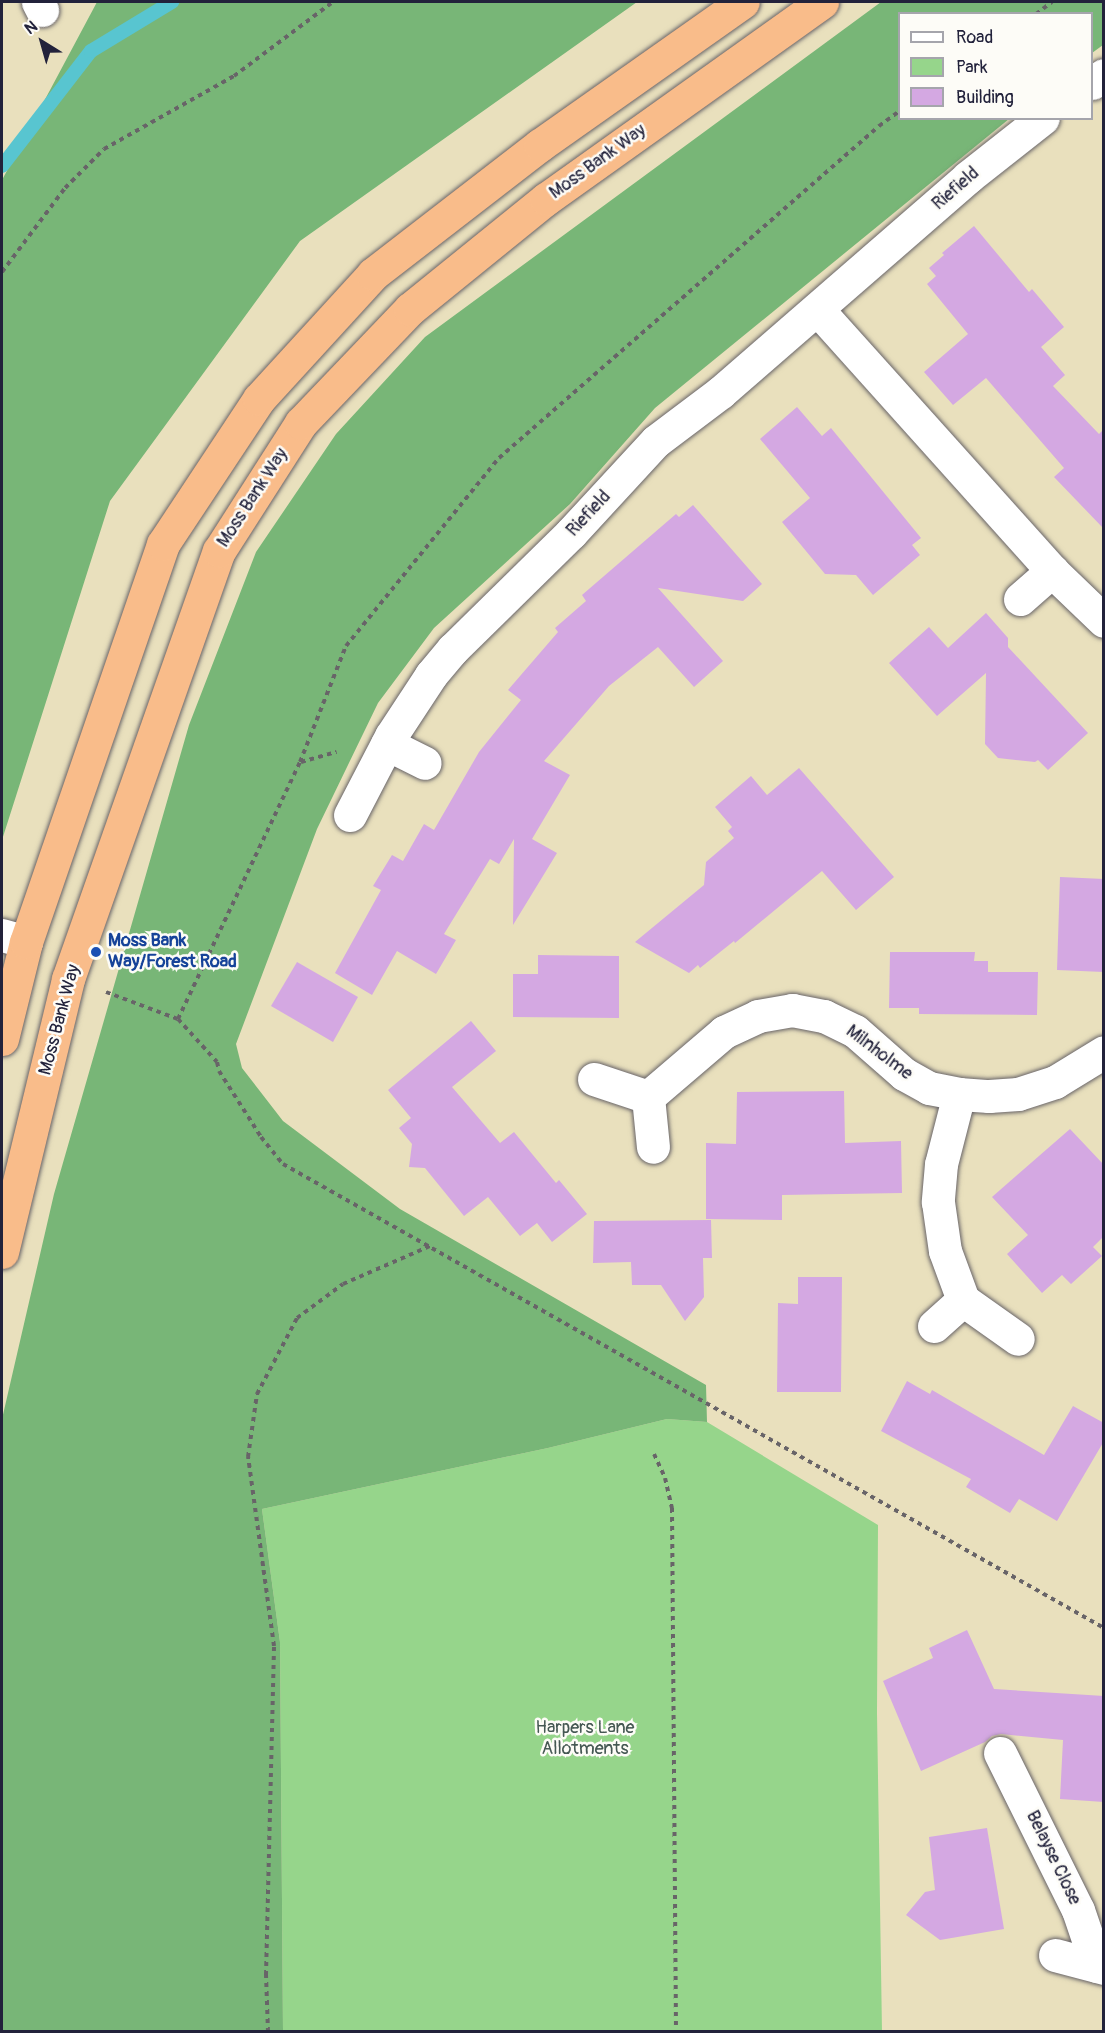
<!DOCTYPE html>
<html>
<head>
<meta charset="utf-8">
<style>
	body { margin:0 }
	#map { position:relative; width:1105px; height:2033px; overflow:hidden; background:#e9e0bd; font-family:Pangolin,sans-serif }
	div>[style] { position:absolute }
	[style*='--x'] { left:calc(var(--x)*1px); top:calc(var(--y)*1px); width:calc(var(--w)*1px); rotate:calc(var(--a)*1deg) }
	.green>* { inset:0; background:#96d58b }
	.forest>* { inset:0; background:#78b677 }
	.stream>* { height:14px; margin:-7px; padding:0 7px; transform-origin:7px; border-radius:7px; background:#58c5d0 }
	.building>* { inset:0; background:#d4a8e2 }
	.path>* { height:4px; margin-top:-2px; transform-origin:0; background:repeating-linear-gradient(90deg,#686468 0 4.5px,transparent 0 9px) }
	.roads { filter:drop-shadow(0 0 2px #686468) drop-shadow(0 0 2px #686468) }
	.minor>* { height:33px; margin:-16.5px; padding:0 16.5px; transform-origin:16.5px; border-radius:16.5px; background:#fff }
	.highway>* { height:33px; margin:-16.5px; padding:0 16.5px; transform-origin:16.5px; border-radius:16.5px; background:#f9bc8a }
	.dots>* { width:16px; height:16px; translate:-50% -50%; box-sizing:border-box; border:3px solid #fdfcf7; border-radius:50% }
	span { translate:-50% -50%; white-space:nowrap; text-align:center; line-height:1.15; -webkit-text-stroke:5px #fdfcf7; paint-order:stroke }
	.street-label { font-size:18px; color:#22223b }
	.transit-label { font-size:18px; color:#164399; font-weight:700 }
	.left { translate:0 -50%; text-align:left }
	.park-label { font-size:18px; color:#455853 }
	.frame { position:absolute; inset:0; border:3px solid #22223b; pointer-events:none }
	.legend { position:absolute; left:898px; top:12px; width:195px; height:108px; box-sizing:border-box; background:#fdfcf7; border:2px solid #a5a5ac; margin:0; padding:8px 10px; list-style:none; font-size:18px; color:#22223b }
	.legend li { display:flex; align-items:center; gap:12px; height:30px }
	.legend b { width:30px; border:2px solid #a5a5ac }
	.north { position:absolute; left:12px; top:12px; width:60px; height:60px; -webkit-text-stroke:4px #fdfcf7; paint-order:stroke; rotate:323deg; font-size:16px; font-weight:700; line-height:24px; text-align:center; color:#22223b }
	.north::after { content:''; display:block; margin:auto; width:21px; height:27px; background:#22223b; clip-path:polygon(50% 0,100% 100%,50% 72%,0 100%) }
</style>
</head>
<body>
<div id="map">
	<div class="green">
		<div style="clip-path:polygon(667px 1419px,707px 1422px,878px 1525px,877px 1713px,882px 2031px,283px 2031px,280px 1642px,262px 1509px,548px 1448px)"></div>
	</div>
	<div class="forest">
		<div style="clip-path:polygon(97px 2px,637px 2px,300px 241px,110px 501px,2px 840px,2px 180px)"></div>
		<div style="clip-path:polygon(881px 2px,1103px 2px,1103px 45px,1092px 53px,1092px 14px,900px 14px,900px 118px,1009px 119px,655px 408px,570px 504px,434px 628px,378px 703px,317px 829px,236px 1044px,242px 1068px,283px 1121px,400px 1209px,706px 1385px,707px 1422px,667px 1419px,548px 1448px,262px 1509px,280px 1642px,283px 2031px,2px 2031px,2px 1419px,54px 1194px,189px 725px,256px 552px,336px 434px,425px 337px)"></div>
	</div>
	<div class="stream">
		<div style="--x:2;--y:166;--w:145;--a:-52.3"></div>
		<div style="--x:91;--y:51;--w:95;--a:-31.2"></div>
	</div>
	<div class="building">
		<div style="clip-path:polygon(974px 226px,1029px 292px,1032px 289px,1064px 327px,1041px 347px,1065px 375px,1053px 386px,1099px 434px,1104px 429px,1104px 529px,1054px 477px,1064px 468px,986px 378px,953px 405px,924px 372px,968px 334px,927px 284px,936px 276px,929px 268px,944px 255px,942px 253px)"></div>
		<div style="clip-path:polygon(797px 407px,822px 436px,831px 428px,921px 538px,912px 545px,920px 555px,873px 595px,856px 575px,825px 574px,782px 522px,810px 498px,760px 439px)"></div>
		<div style="clip-path:polygon(693px 505px,762px 584px,743px 601px,658px 588px,723px 661px,694px 687px,658px 647px,609px 686px,544px 761px,570px 775px,532px 839px,557px 853px,513px 925px,514px 839px,499px 864px,490px 859px,444px 934px,456px 940px,436px 974px,397px 951px,372px 995px,335px 973px,381px 890px,373px 886px,392px 855px,403px 861px,424px 824px,434px 830px,479px 752px,521px 700px,508px 690px,558px 632px,555px 628px,586px 601px,582px 595px,676px 514px,679px 517px)"></div>
		<div style="clip-path:polygon(986px 613px,1008px 638px,1008px 647px,1088px 733px,1048px 770px,1038px 760px,1035px 762px,998px 758px,985px 744px,986px 673px,937px 716px,889px 663px,929px 627px,948px 648px)"></div>
		<div style="clip-path:polygon(799px 768px,894px 877px,856px 910px,822px 871px,735px 943px,734px 941px,700px 968px,698px 965px,689px 973px,635px 942px,704px 885px,706px 862px,734px 838px,728px 831px,732px 827px,715px 807px,751px 776px,767px 795px)"></div>
		<div style="clip-path:polygon(1060px 877px,1104px 879px,1104px 972px,1057px 970px)"></div>
		<div style="clip-path:polygon(890px 952px,975px 952px,974px 961px,988px 961px,988px 972px,1038px 972px,1037px 1015px,919px 1014px,919px 1008px,889px 1008px)"></div>
		<div style="clip-path:polygon(538px 955px,619px 956px,619px 1018px,513px 1017px,513px 974px,538px 974px)"></div>
		<div style="clip-path:polygon(297px 962px,358px 997px,333px 1042px,271px 1006px)"></div>
		<div style="clip-path:polygon(471px 1021px,496px 1051px,452px 1087px,500px 1143px,514px 1132px,556px 1183px,559px 1180px,587px 1214px,552px 1242px,537px 1223px,520px 1236px,488px 1197px,464px 1216px,425px 1168px,409px 1167px,412px 1144px,399px 1128px,411px 1118px,388px 1090px)"></div>
		<div style="clip-path:polygon(844px 1091px,845px 1143px,901px 1141px,902px 1193px,782px 1195px,782px 1220px,706px 1219px,706px 1143px,736px 1144px,737px 1092px)"></div>
		<div style="clip-path:polygon(1070px 1129px,1104px 1165px,1104px 1236px,1093px 1247px,1102px 1256px,1071px 1284px,1062px 1275px,1042px 1293px,1007px 1254px,1028px 1235px,992px 1197px)"></div>
		<div style="clip-path:polygon(711px 1220px,712px 1258px,703px 1258px,704px 1297px,685px 1321px,661px 1285px,632px 1285px,631px 1262px,593px 1263px,594px 1221px)"></div>
		<div style="clip-path:polygon(798px 1277px,842px 1277px,841px 1392px,777px 1392px,778px 1303px,798px 1304px)"></div>
		<div style="clip-path:polygon(907px 1381px,930px 1394px,932px 1390px,1044px 1455px,1073px 1406px,1104px 1423px,1104px 1441px,1057px 1521px,1019px 1499px,1010px 1513px,966px 1487px,971px 1479px,881px 1431px)"></div>
		<div style="clip-path:polygon(967px 1630px,994px 1689px,1104px 1696px,1104px 1802px,1060px 1799px,1063px 1740px,1001px 1734px,992px 1736px,985px 1742px,921px 1771px,883px 1681px,933px 1658px,929px 1648px)"></div>
		<div style="clip-path:polygon(987px 1828px,1004px 1929px,940px 1940px,906px 1915px,925px 1892px,935px 1890px,929px 1837px)"></div>
	</div>
	<div class="path">
		<div style="--x:1036;--y:14;--w:20;--a:-37"></div>
		<div style="--x:2;--y:272;--w:105;--a:-53.1"></div>
		<div style="--x:65;--y:188;--w:55;--a:-45"></div>
		<div style="--x:104;--y:149;--w:149;--a:-29.3"></div>
		<div style="--x:234;--y:76;--w:124;--a:-36.8"></div>
		<div style="--x:301;--y:762;--w:37;--a:-16"></div>
		<div style="--x:106;--y:992;--w:77;--a:20.6"></div>
		<div style="--x:178;--y:1019;--w:284;--a:-64.6"></div>
		<div style="--x:300;--y:762;--w:125;--a:-68.4"></div>
		<div style="--x:346;--y:646;--w:242;--a:-50.9"></div>
		<div style="--x:499;--y:458;--w:505;--a:-41.14"></div>
		<div style="--x:879;--y:126;--w:26;--a:-36"></div>
		<div style="--x:178;--y:1019;--w:58;--a:47.8"></div>
		<div style="--x:217;--y:1062;--w:9;--a:77"></div>
		<div style="--x:219;--y:1071;--w:78;--a:57.5"></div>
		<div style="--x:261;--y:1137;--w:35;--a:51"></div>
		<div style="--x:283;--y:1164;--w:943;--a:29.47"></div>
		<div style="--x:654;--y:1454;--w:26;--a:65"></div>
		<div style="--x:665;--y:1478;--w:31;--a:77"></div>
		<div style="--x:672;--y:1508;--w:524;--a:89.56"></div>
		<div style="--x:268;--y:2032;--w:57;--a:-92"></div>
		<div style="--x:266;--y:1975;--w:329;--a:-88.6"></div>
		<div style="--x:274;--y:1646;--w:191;--a:-97.8"></div>
		<div style="--x:248;--y:1457;--w:64;--a:-81.9"></div>
		<div style="--x:257;--y:1394;--w:86;--a:-62.2"></div>
		<div style="--x:297;--y:1318;--w:57;--a:-36.5"></div>
		<div style="--x:343;--y:1284;--w:95;--a:-23.6"></div>
	</div>
	<div class="roads">
		<div class="minor">
			<div style="--x:38;--y:2;--w:9;--a:63"></div>
			<div style="--x:1092;--y:83;--w:14;--a:-34"></div>
			<div style="--x:818;--y:310;--w:351;--a:48.1"></div>
			<div style="--x:1052;--y:571;--w:72;--a:43.9"></div>
			<div style="--x:1020;--y:599;--w:43;--a:-41.2"></div>
			<div style="--x:387;--y:744;--w:42;--a:26.6"></div>
			<div style="--x:350;--y:815;--w:89;--a:-62.6"></div>
			<div style="--x:391;--y:736;--w:73;--a:-56.7"></div>
			<div style="--x:431;--y:675;--w:34;--a:-50"></div>
			<div style="--x:453;--y:649;--w:165;--a:-44.5"></div>
			<div style="--x:571;--y:533;--w:125;--a:-47.3"></div>
			<div style="--x:656;--y:441;--w:81;--a:-37"></div>
			<div style="--x:721;--y:392;--w:327;--a:-41"></div>
			<div style="--x:968;--y:177;--w:95;--a:-38.2"></div>
			<div style="--x:2;--y:935;--w:25;--a:16"></div>
			<div style="--x:594;--y:1079;--w:57;--a:18.4"></div>
			<div style="--x:648;--y:1097;--w:50;--a:84.3"></div>
			<div style="--x:959;--y:1094;--w:72;--a:104.4"></div>
			<div style="--x:941;--y:1164;--w:38;--a:95"></div>
			<div style="--x:938;--y:1202;--w:49;--a:81.9"></div>
			<div style="--x:945;--y:1251;--w:52;--a:69.8"></div>
			<div style="--x:648;--y:1097;--w:100;--a:-40.5"></div>
			<div style="--x:724;--y:1032;--w:38;--a:-25"></div>
			<div style="--x:758;--y:1016;--w:35;--a:-10"></div>
			<div style="--x:792;--y:1010;--w:33;--a:11"></div>
			<div style="--x:824;--y:1016;--w:34;--a:26"></div>
			<div style="--x:855;--y:1031;--w:65;--a:41.3"></div>
			<div style="--x:904;--y:1074;--w:29;--a:29"></div>
			<div style="--x:929;--y:1088;--w:31;--a:11"></div>
			<div style="--x:959;--y:1094;--w:30;--a:4"></div>
			<div style="--x:989;--y:1096;--w:29;--a:-4"></div>
			<div style="--x:1018;--y:1094;--w:39;--a:-18"></div>
			<div style="--x:1055;--y:1082;--w:57;--a:-31.5"></div>
			<div style="--x:934;--y:1326;--w:39;--a:-42"></div>
			<div style="--x:963;--y:1300;--w:67;--a:35.3"></div>
			<div style="--x:1000;--y:1753;--w:175;--a:63.6"></div>
			<div style="--x:1078;--y:1910;--w:59;--a:71.3"></div>
			<div style="--x:1055;--y:1955;--w:51;--a:14.9"></div>
		</div>
		<div class="highway">
			<div style="--x:2;--y:1039;--w:100;--a:-76.1"></div>
			<div style="--x:26;--y:942;--w:421;--a:-71"></div>
			<div style="--x:163;--y:544;--w:174;--a:-56.5"></div>
			<div style="--x:259;--y:399;--w:169;--a:-47.6"></div>
			<div style="--x:373;--y:274;--w:211;--a:-37.7"></div>
			<div style="--x:540;--y:145;--w:248;--a:-35.2"></div>
			<div style="--x:2;--y:1252;--w:281;--a:-76.4"></div>
			<div style="--x:68;--y:979;--w:454;--a:-70.6"></div>
			<div style="--x:219;--y:551;--w:152;--a:-57.4"></div>
			<div style="--x:301;--y:423;--w:158;--a:-46.3"></div>
			<div style="--x:410;--y:309;--w:175;--a:-39"></div>
			<div style="--x:546;--y:199;--w:339;--a:-35.5"></div>
		</div>
	</div>
	<div class="dots">
		<div style="left:96px;top:952px;background:#1a4fb4"></div>
	</div>
	<div class="street-label">
		<span style="left:598px;top:162px;rotate:-36deg">Moss Bank Way</span>
		<span style="left:956px;top:189px;rotate:-41deg">Riefield</span>
		<span style="left:253px;top:498px;rotate:-57deg">Moss Bank Way</span>
		<span style="left:589px;top:514px;rotate:-47deg">Riefield</span>
		<span style="left:60px;top:1020px;rotate:-75deg">Moss Bank Way</span>
		<span style="left:879px;top:1053px;rotate:37deg">Milnholme</span>
		<span style="left:1053px;top:1858px;rotate:64deg">Belayse Close</span>
	</div>
	<div class="transit-label">
		<span class="left" style="left:108px;top:952px">Moss Bank<br>Way/Forest Road</span>
	</div>
	<div class="park-label">
		<span style="left:585px;top:1739px">Harpers Lane<br>Allotments</span>
	</div>
	<div class="frame"></div>
	<ul class="legend">
	<li><b style="height:8px;background:#fff"></b>Road</li>
	<li><b style="height:16px;background:#96d58b"></b>Park</li>
	<li><b style="height:16px;background:#d4a8e2"></b>Building</li>
	</ul>
	<div class="north">N</div>
</div>
</body>
</html>
